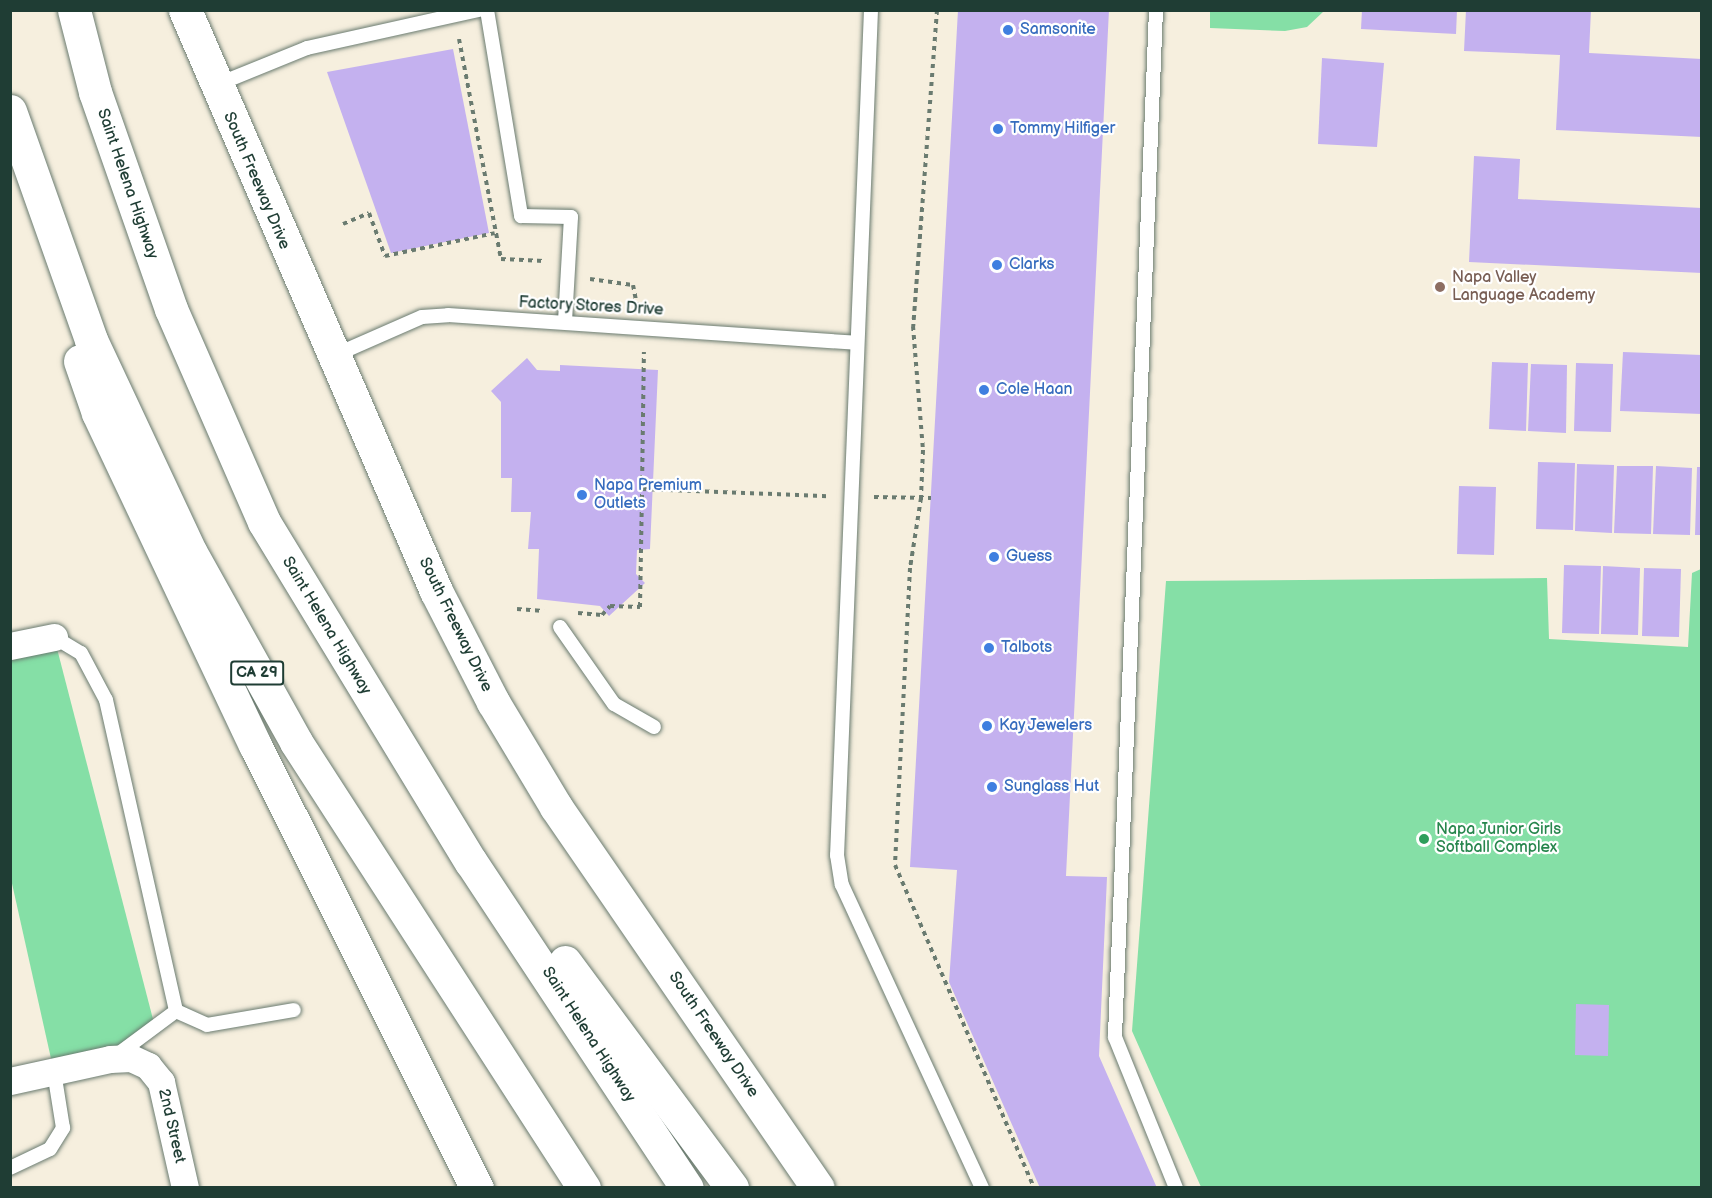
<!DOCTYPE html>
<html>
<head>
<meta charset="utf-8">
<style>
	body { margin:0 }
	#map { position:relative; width:1712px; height:1198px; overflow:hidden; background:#f6efde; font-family:"Balsamiq Sans",sans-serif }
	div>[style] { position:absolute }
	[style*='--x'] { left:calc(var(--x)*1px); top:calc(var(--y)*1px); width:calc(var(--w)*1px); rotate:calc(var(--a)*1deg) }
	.green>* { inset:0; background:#85dfa6 }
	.building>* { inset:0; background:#c4b1ef }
	.path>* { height:4px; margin-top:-2px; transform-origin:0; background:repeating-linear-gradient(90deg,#6a7b70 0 4.5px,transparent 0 9px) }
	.roads { filter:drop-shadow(0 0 2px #6a7b70) drop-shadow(0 0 2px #6a7b70) }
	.lane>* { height:14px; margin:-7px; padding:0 7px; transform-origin:7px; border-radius:7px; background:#fff }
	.street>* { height:27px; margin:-13.5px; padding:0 13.5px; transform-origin:13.5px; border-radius:13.5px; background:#fff }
	.secondary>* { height:33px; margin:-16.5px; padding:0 16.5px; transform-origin:16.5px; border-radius:16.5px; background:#fff }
	.highway>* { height:33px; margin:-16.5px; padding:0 16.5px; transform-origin:16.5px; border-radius:16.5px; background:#fff }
	.dots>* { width:16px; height:16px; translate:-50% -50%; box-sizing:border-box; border:3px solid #fff; border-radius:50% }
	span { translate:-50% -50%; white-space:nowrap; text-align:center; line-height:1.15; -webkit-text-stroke:4.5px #fff; paint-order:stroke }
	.shield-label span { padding:2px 4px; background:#fff; border:2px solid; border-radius:4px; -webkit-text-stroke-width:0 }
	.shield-label { font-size:15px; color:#1f3d34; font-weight:700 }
	.shop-label { font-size:16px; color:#366cbe }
	.left { translate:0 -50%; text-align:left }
	.street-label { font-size:16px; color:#1f3d34 }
	.education-label { font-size:16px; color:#785e54 }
	.leisure-label { font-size:16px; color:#27864d }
	.frame { position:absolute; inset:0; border:12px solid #1f3d34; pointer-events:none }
</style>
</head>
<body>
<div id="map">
	<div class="green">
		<div style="clip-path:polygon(1210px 11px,1210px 10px,1324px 11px,1307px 27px,1285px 31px,1210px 28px)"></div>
		<div style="clip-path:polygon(1701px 569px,1701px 1187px,1201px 1187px,1132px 1031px,1166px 581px,1547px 578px,1549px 639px,1688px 647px,1692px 573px)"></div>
		<div style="clip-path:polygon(54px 637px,155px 1027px,110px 1059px,54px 1072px,11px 879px,10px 646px)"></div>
	</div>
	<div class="building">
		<div style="clip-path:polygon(958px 10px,1109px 10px,1066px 876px,1107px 877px,1099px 1056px,1157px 1188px,1040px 1188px,949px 982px,957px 870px,910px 867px)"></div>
		<div style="clip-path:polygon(1362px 10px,1457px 10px,1456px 34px,1361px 29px)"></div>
		<div style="clip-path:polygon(1466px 10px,1591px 10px,1589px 53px,1702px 59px,1702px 137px,1556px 130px,1560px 55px,1464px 51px)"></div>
		<div style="clip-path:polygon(453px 49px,489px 233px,391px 253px,327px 72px)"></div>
		<div style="clip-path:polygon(1322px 58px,1384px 63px,1377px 147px,1318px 144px)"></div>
		<div style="clip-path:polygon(1474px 156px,1520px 159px,1518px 199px,1702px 208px,1702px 273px,1469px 262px)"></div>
		<div style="clip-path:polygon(1623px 352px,1702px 355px,1702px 414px,1620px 411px)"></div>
		<div style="clip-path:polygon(527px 358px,537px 370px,560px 371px,560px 365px,658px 370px,650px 549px,637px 550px,636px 574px,645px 583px,609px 616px,600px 606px,537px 599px,539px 549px,528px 549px,531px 512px,511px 512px,512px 478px,501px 478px,501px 402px,491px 391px)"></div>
		<div style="clip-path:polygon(1492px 362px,1528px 363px,1526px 431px,1489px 429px)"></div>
		<div style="clip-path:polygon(1576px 363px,1613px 364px,1611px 432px,1574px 431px)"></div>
		<div style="clip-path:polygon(1531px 364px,1567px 365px,1566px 433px,1528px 431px)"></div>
		<div style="clip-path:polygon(1538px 462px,1575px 463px,1573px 530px,1536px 529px)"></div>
		<div style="clip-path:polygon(1577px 464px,1614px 465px,1612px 533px,1575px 531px)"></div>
		<div style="clip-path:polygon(1617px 466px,1653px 466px,1651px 534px,1614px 533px)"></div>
		<div style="clip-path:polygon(1656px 466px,1692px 468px,1690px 535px,1653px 534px)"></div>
		<div style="clip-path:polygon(1697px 467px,1702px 467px,1702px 535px,1695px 535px)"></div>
		<div style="clip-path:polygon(1459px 486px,1496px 487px,1494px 555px,1457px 554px)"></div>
		<div style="clip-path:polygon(1564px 565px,1601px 566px,1599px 634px,1562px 633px)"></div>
		<div style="clip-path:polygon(1603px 566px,1640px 568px,1638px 635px,1601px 634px)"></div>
		<div style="clip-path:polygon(1644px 568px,1681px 569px,1679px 637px,1642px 636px)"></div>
		<div style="clip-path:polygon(1576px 1004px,1609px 1005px,1608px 1056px,1575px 1055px)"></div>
	</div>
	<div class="path">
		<div style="--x:937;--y:10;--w:317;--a:94.3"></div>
		<div style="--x:913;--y:326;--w:124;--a:85.4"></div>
		<div style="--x:923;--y:450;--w:48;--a:92.4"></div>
		<div style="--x:921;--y:498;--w:71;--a:98.9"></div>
		<div style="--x:910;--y:568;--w:297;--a:92.9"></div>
		<div style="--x:895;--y:865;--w:352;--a:66.7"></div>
		<div style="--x:459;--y:39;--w:224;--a:79.2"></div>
		<div style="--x:501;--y:259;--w:43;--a:2.7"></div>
		<div style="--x:343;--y:224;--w:28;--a:-23"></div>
		<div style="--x:369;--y:213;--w:46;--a:69.6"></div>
		<div style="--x:385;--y:256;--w:112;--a:-11.8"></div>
		<div style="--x:590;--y:279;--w:43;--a:7.9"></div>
		<div style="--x:633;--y:285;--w:21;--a:79"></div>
		<div style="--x:642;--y:489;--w:137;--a:-89.2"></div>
		<div style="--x:874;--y:497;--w:57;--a:1"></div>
		<div style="--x:517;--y:609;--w:27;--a:4"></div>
		<div style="--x:578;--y:613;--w:24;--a:5"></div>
		<div style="--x:602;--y:615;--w:12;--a:-48"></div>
		<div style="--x:610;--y:606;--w:30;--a:2"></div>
		<div style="--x:640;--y:607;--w:118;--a:-89"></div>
		<div style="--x:642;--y:489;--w:186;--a:2.2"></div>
	</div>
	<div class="roads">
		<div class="lane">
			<div style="--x:487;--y:10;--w:209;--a:80.6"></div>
			<div style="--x:521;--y:216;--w:50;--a:1.1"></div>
			<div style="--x:571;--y:217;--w:105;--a:93.3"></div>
			<div style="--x:871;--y:10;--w:846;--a:92.3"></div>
			<div style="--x:837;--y:855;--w:30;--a:81"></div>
			<div style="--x:842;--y:885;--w:334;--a:65.2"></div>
			<div style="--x:1156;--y:10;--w:1028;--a:92.29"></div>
			<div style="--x:1115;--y:1037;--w:163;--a:68"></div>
			<div style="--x:216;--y:85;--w:98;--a:-22.1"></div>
			<div style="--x:307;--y:48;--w:176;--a:-12.5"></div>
			<div style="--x:333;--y:356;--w:97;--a:-23.7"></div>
			<div style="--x:422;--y:317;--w:26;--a:-4"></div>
			<div style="--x:448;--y:315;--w:409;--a:3.9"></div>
			<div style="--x:560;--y:627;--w:94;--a:55"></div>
			<div style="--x:614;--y:704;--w:46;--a:29.9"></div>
			<div style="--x:54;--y:637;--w:31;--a:31"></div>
			<div style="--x:81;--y:653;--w:53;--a:62"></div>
			<div style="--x:106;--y:700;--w:319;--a:77.3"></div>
			<div style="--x:176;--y:1011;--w:74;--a:143.3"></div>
			<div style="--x:176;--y:1011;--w:34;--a:24"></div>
			<div style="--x:207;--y:1025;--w:88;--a:-9.8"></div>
			<div style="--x:10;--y:1168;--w:44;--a:-25.4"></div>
			<div style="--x:50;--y:1149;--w:25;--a:-58"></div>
			<div style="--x:63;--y:1128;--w:57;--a:-99.1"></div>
		</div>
		<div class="street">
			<div style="--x:10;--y:646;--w:45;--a:-11.6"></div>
			<div style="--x:10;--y:1081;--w:102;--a:-12.4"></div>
			<div style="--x:110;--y:1059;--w:21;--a:-3"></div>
			<div style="--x:131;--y:1058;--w:19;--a:25"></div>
			<div style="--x:148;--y:1066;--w:21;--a:51"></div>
			<div style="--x:161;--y:1082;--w:109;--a:77.2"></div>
		</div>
		<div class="secondary">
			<div style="--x:185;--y:10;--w:633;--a:66.63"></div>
			<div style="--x:436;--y:591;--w:125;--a:62.8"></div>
			<div style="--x:493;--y:702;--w:122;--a:59"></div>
			<div style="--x:556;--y:807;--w:462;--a:55.5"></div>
		</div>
		<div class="highway">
			<div style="--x:74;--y:10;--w:85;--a:75.6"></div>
			<div style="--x:95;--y:92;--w:230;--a:70.7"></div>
			<div style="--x:171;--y:309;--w:232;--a:66.4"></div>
			<div style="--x:264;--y:522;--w:398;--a:58.7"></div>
			<div style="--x:471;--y:862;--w:391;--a:56.5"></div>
			<div style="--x:10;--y:111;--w:243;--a:70.5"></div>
			<div style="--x:91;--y:340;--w:235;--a:64.9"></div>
			<div style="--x:191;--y:553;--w:216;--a:60.9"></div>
			<div style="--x:296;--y:742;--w:531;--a:57.15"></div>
			<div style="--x:80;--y:361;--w:55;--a:70.9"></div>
			<div style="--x:98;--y:413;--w:367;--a:64.7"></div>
			<div style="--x:255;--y:745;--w:496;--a:63.4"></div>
			<div style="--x:565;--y:962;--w:281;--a:53.5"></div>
		</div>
	</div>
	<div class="dots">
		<div style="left:1008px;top:30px;background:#3f7fe0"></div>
		<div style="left:998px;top:129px;background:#3f7fe0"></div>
		<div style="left:997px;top:265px;background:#3f7fe0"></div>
		<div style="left:1440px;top:287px;background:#8d6e63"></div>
		<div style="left:984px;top:390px;background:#3f7fe0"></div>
		<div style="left:582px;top:495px;background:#3f7fe0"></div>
		<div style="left:994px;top:557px;background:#3f7fe0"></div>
		<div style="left:989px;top:648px;background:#3f7fe0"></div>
		<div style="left:987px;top:726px;background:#3f7fe0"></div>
		<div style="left:992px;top:787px;background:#3f7fe0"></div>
		<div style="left:1424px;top:839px;background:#2e9e5b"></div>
	</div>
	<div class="shield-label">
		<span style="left:257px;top:673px">CA 29</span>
	</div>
	<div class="shop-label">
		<span class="left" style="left:1020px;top:30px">Samsonite</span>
		<span class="left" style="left:1010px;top:129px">Tommy Hilfiger</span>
		<span class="left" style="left:1009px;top:265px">Clarks</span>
		<span class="left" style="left:996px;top:390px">Cole Haan</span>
		<span class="left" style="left:594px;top:495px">Napa Premium<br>Outlets</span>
		<span class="left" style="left:1006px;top:557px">Guess</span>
		<span class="left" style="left:1001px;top:648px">Talbots</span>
		<span class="left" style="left:999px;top:726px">Kay Jewelers</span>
		<span class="left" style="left:1004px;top:787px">Sunglass Hut</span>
	</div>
	<div class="street-label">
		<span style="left:256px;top:181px;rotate:67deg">South Freeway Drive</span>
		<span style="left:127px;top:184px;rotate:71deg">Saint Helena Highway</span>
		<span style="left:591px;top:307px;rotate:3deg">Factory Stores Drive</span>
		<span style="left:455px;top:625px;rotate:64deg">South Freeway Drive</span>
		<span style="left:326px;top:626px;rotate:59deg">Saint Helena Highway</span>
		<span style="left:588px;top:1035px;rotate:57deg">Saint Helena Highway</span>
		<span style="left:713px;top:1035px;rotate:56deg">South Freeway Drive</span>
		<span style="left:171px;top:1126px;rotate:77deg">2nd Street</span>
	</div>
	<div class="education-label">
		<span class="left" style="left:1452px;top:287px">Napa Valley<br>Language Academy</span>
	</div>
	<div class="leisure-label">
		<span class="left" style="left:1436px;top:839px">Napa Junior Girls<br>Softball Complex</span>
	</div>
	<div class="frame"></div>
</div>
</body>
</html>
